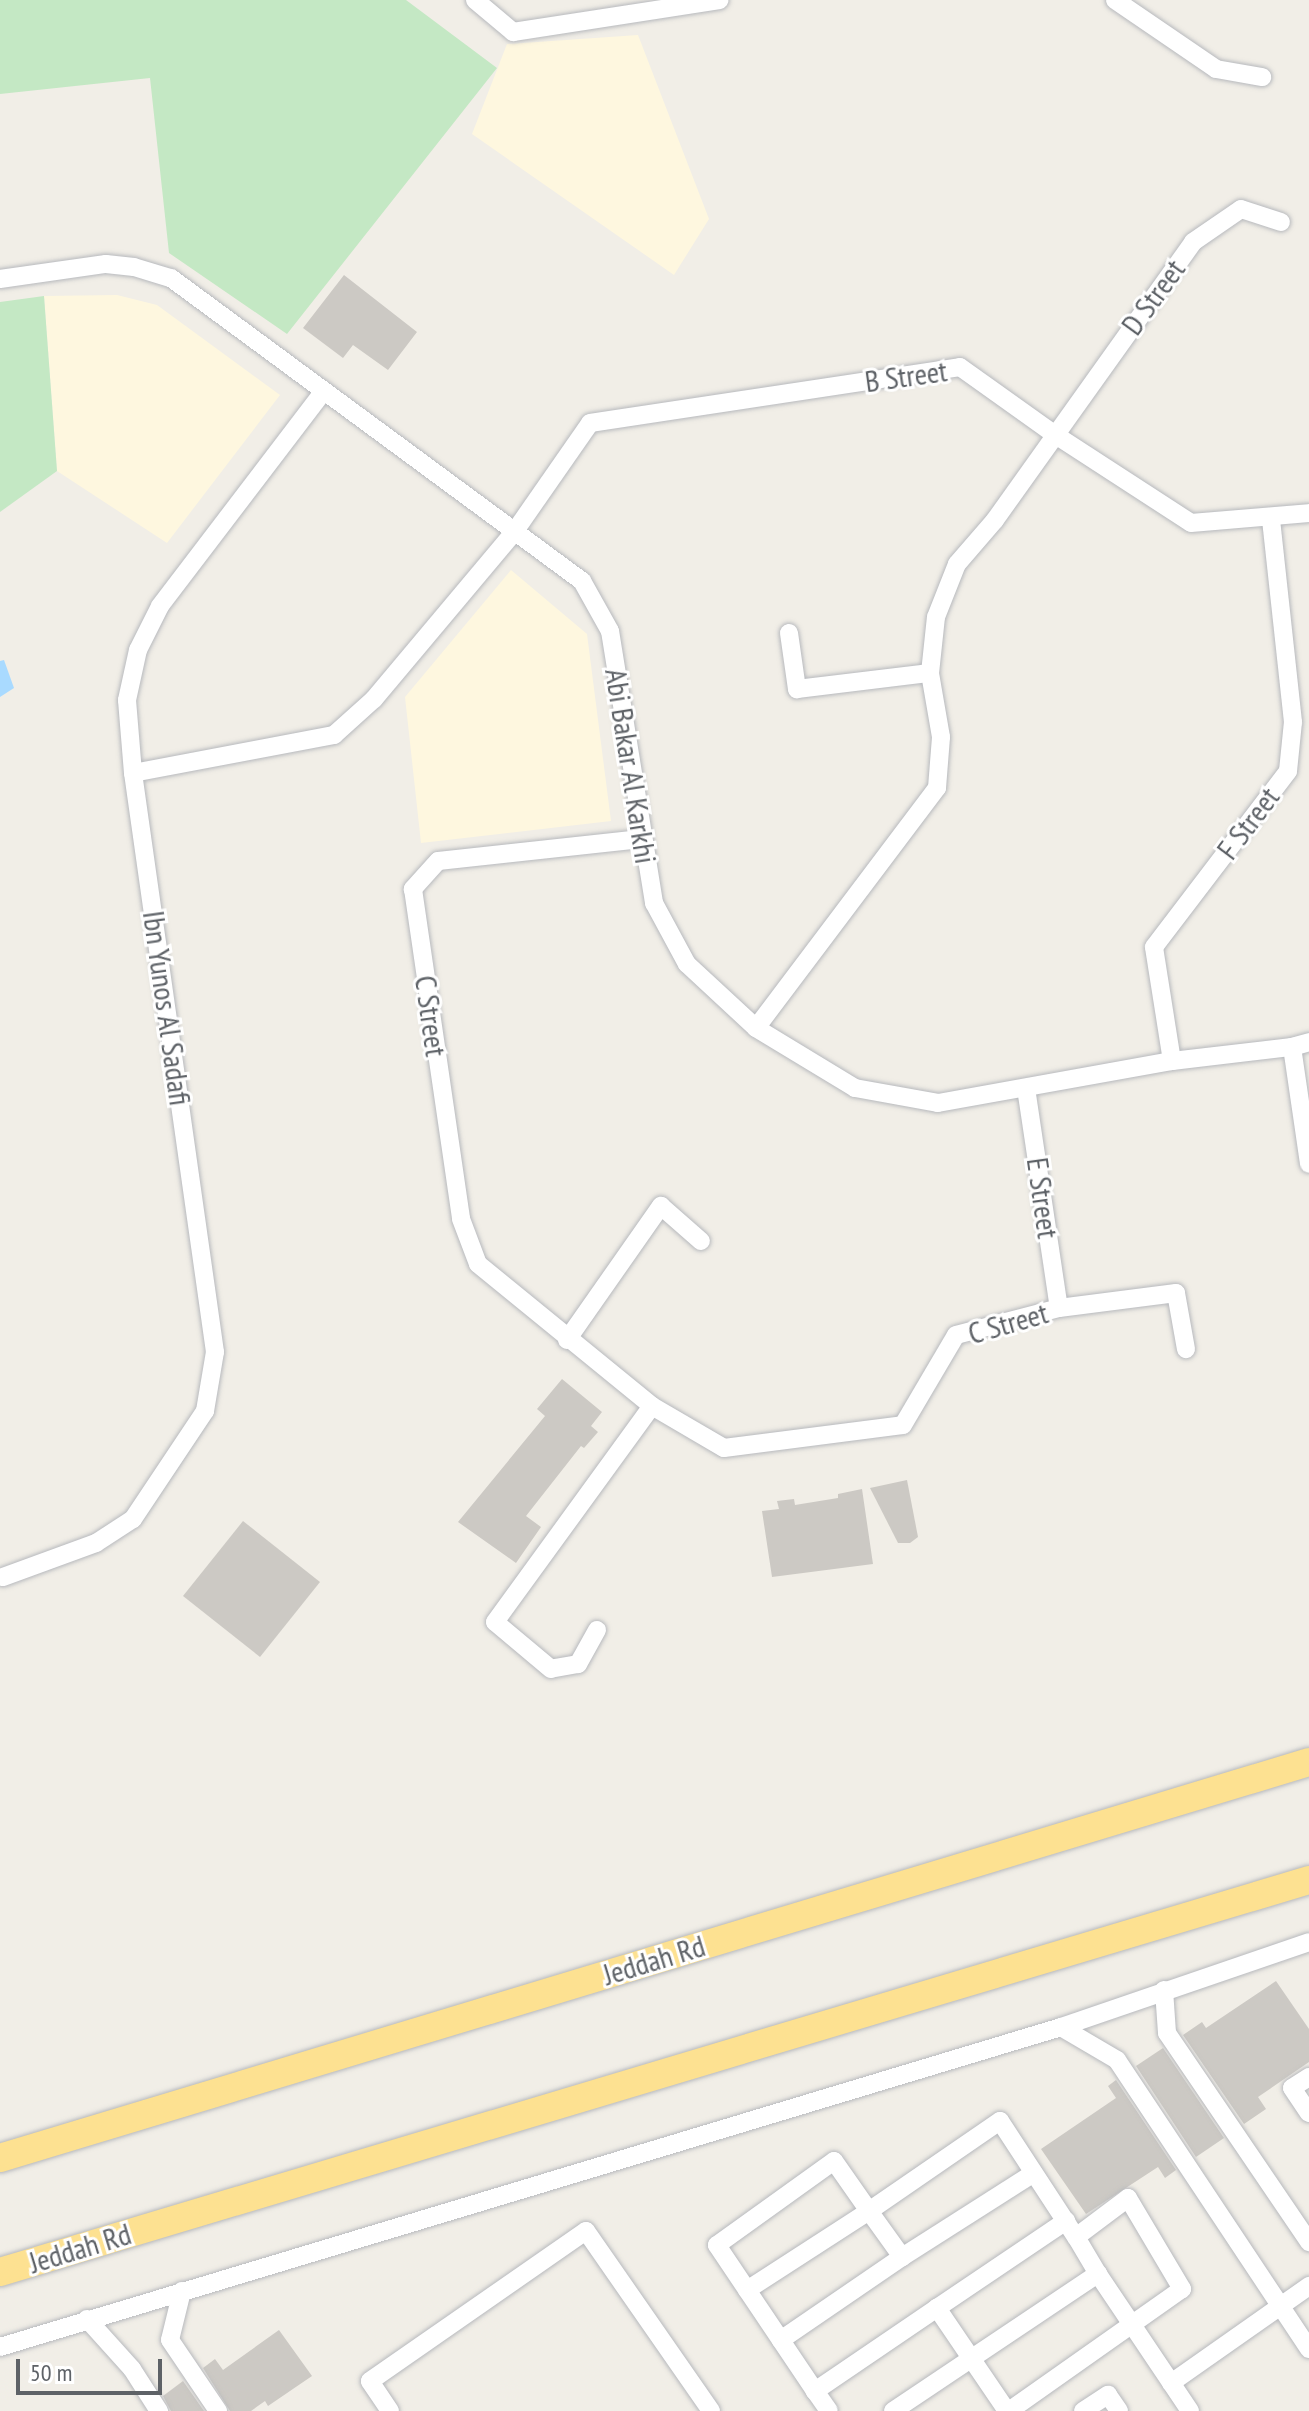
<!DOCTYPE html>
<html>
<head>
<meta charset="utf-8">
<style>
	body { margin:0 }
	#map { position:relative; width:1309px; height:2411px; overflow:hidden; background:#f1eee7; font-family:"PT Sans Narrow",sans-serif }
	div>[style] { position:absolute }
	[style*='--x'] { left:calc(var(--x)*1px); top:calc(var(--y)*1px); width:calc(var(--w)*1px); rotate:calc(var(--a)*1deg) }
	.commercial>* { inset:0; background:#fef7df }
	.green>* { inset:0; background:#c4e8c4 }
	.water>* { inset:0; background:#a9daff }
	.building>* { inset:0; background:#ccc9c4 }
	.roads { filter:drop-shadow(0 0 2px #b7b9bd) drop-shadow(0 0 2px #b7b9bd) }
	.minor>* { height:18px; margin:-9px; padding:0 9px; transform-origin:9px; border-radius:9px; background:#fff }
	.highway>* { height:28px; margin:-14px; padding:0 14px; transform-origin:14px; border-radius:14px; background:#fde191 }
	span { translate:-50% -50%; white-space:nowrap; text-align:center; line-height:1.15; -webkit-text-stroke:6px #fff; paint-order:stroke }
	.street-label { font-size:30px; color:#5e6267 }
	.scale { position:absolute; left:16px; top:2359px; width:146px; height:36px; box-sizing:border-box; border:4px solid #5e6267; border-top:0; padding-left:10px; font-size:24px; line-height:28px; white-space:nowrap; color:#5e6267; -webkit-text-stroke:6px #fff; paint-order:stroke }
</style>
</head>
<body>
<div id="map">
	<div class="commercial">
		<div style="clip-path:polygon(638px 35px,709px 219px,674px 275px,472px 134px,507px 44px)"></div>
		<div style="clip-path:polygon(117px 295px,157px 305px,280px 395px,167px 543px,57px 471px,44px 296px)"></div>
		<div style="clip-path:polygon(511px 570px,587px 634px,611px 821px,421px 843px,405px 697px)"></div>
	</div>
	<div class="green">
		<div style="clip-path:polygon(0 0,406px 0,497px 68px,287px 334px,169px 253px,150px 78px,0 94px)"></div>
		<div style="clip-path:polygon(44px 296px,57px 471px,0 512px,0 302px)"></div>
	</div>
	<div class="water">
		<div style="clip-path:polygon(4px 660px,14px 688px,0 697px,0 661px)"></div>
	</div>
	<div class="building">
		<div style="clip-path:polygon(344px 275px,417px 332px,388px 370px,353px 345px,343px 358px,303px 328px)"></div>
		<div style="clip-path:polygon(562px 1379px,602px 1412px,591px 1426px,598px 1432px,584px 1448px,581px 1446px,526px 1516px,541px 1527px,516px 1563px,458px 1522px,545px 1416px,537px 1409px)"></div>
		<div style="clip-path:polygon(907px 1480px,918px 1537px,910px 1543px,898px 1543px,870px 1488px)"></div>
		<div style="clip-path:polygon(862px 1489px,873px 1564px,772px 1577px,762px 1511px,779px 1509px,777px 1501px,794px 1499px,795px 1505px,838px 1498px,838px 1494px)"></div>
		<div style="clip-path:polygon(243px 1521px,320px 1582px,260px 1657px,183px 1596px)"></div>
		<div style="clip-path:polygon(1276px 1981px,1309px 2029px,1309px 2062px,1258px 2097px,1266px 2109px,1244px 2124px,1183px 2035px,1202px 2022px,1206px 2028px)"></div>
		<div style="clip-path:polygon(1163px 2048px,1224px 2138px,1196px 2157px,1136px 2066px)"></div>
		<div style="clip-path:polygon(1116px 2080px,1176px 2170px,1165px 2178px,1158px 2167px,1086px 2214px,1041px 2149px,1116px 2098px,1108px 2086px)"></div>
		<div style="clip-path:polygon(279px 2330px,312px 2376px,268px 2406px,265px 2401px,251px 2411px,230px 2411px,203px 2368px,215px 2359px,223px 2370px)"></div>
		<div style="clip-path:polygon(183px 2381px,204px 2411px,171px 2411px,163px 2396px)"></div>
	</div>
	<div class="roads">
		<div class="minor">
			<div style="--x:475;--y:0;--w:50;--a:40.1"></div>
			<div style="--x:513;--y:32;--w:209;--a:-8.8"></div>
			<div style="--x:1115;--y:0;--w:122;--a:34.3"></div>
			<div style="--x:1216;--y:69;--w:47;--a:9.9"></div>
			<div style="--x:0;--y:279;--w:107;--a:-8.1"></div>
			<div style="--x:106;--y:264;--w:28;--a:6"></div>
			<div style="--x:134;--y:267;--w:39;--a:17"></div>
			<div style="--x:171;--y:278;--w:511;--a:36.4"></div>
			<div style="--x:582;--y:581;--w:57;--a:60.8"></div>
			<div style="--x:610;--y:631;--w:276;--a:80.8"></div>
			<div style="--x:654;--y:903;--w:69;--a:61.6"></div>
			<div style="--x:687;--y:964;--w:94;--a:42.8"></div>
			<div style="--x:756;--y:1028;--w:116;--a:31.2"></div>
			<div style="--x:855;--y:1088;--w:84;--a:10.2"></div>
			<div style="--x:938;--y:1103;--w:238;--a:-10.2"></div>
			<div style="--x:1172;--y:1061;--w:121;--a:-6.7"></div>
			<div style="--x:1292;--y:1047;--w:18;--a:-16"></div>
			<div style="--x:789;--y:633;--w:57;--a:81.9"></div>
			<div style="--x:797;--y:689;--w:134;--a:-6.9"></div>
			<div style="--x:133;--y:773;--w:205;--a:-10.7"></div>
			<div style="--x:334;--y:735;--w:54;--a:-42"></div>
			<div style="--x:374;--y:699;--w:219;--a:-50"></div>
			<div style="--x:515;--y:531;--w:131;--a:-55.2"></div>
			<div style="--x:590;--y:423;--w:374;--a:-8.6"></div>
			<div style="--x:960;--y:367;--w:115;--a:35.5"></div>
			<div style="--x:1054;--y:434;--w:163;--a:33"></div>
			<div style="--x:1191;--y:523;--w:118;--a:-4.8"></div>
			<div style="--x:641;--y:839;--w:204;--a:173.8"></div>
			<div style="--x:438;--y:861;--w:38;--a:132"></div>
			<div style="--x:413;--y:889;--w:333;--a:81.7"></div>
			<div style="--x:461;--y:1219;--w:48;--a:69.3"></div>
			<div style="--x:478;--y:1264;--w:225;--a:39.2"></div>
			<div style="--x:652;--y:1406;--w:83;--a:30.3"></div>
			<div style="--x:724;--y:1448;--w:180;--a:-7.3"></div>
			<div style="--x:903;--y:1425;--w:104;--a:-59.5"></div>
			<div style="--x:956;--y:1335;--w:106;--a:-14.7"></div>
			<div style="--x:1059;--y:1308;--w:118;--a:-7.3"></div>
			<div style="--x:1176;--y:1293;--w:57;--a:79.9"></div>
			<div style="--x:756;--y:1028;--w:301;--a:-53"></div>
			<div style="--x:937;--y:788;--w:51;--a:-85.5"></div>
			<div style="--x:941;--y:737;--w:65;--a:-99.8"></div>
			<div style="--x:930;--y:673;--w:56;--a:-83.9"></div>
			<div style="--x:936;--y:617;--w:57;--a:-68.4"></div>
			<div style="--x:957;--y:564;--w:58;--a:-49.2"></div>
			<div style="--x:995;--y:520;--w:341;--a:-54.5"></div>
			<div style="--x:1193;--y:242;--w:58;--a:-34.5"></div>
			<div style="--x:1241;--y:209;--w:42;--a:18"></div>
			<div style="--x:1292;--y:1047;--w:118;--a:81.7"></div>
			<div style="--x:1172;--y:1061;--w:115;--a:-99"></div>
			<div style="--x:1154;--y:947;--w:221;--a:-52.7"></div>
			<div style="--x:1288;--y:771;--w:49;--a:-84.2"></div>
			<div style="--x:1293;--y:722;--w:205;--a:-96.2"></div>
			<div style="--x:1026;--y:1088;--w:222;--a:81.5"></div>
			<div style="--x:567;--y:1340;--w:164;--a:-55"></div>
			<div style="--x:661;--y:1206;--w:53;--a:41.2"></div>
			<div style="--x:3;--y:1577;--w:99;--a:-20.1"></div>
			<div style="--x:96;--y:1543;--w:44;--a:-33"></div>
			<div style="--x:133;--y:1519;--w:130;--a:-56.3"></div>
			<div style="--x:205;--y:1411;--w:60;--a:-80.4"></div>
			<div style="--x:215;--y:1352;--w:585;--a:-98.06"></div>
			<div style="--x:133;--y:773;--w:73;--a:-94.7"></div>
			<div style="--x:127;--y:700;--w:51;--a:-77.6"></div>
			<div style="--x:138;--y:650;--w:49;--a:-63.4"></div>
			<div style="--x:160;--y:606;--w:269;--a:-52.7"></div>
			<div style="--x:597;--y:1630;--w:39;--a:119"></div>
			<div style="--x:578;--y:1664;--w:27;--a:170"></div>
			<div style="--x:551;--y:1669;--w:73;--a:-140"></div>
			<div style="--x:495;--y:1622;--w:267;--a:-54"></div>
			<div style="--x:1164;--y:1990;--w:43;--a:86"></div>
			<div style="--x:1167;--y:2033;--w:253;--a:55.8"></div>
			<div style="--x:1061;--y:2027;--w:65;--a:30.5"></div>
			<div style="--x:1117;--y:2060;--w:347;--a:56.4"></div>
			<div style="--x:1309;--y:2077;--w:20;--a:147"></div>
			<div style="--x:1292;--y:2088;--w:30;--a:56"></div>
			<div style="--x:902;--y:2257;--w:156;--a:-32.5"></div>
			<div style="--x:1098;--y:2274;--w:165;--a:56.1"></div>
			<div style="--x:747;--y:2290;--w:145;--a:-32.9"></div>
			<div style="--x:869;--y:2211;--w:57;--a:54.3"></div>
			<div style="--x:902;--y:2257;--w:147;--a:145.6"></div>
			<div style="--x:182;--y:2291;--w:50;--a:103.8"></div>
			<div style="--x:170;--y:2340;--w:86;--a:55.9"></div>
			<div style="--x:937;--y:2308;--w:156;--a:-34"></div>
			<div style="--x:87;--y:2319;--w:67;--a:48"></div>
			<div style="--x:132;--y:2369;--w:50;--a:57.3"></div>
			<div style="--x:0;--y:2347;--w:1108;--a:-16.78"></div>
			<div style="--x:1061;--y:2027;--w:262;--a:-18.9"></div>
			<div style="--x:1171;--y:2383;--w:169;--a:-35.1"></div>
			<div style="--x:815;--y:2391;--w:24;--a:55"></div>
			<div style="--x:390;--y:2411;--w:36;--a:-124"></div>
			<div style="--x:370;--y:2381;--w:263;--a:-34.8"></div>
			<div style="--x:586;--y:2231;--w:219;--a:55.2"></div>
			<div style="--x:893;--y:2411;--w:247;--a:-33.8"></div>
			<div style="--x:1098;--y:2274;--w:43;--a:-120.7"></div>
			<div style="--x:1007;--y:2411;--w:125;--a:-124.2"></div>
			<div style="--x:937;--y:2308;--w:148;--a:145.8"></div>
			<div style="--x:815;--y:2391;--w:176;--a:-123.9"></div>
			<div style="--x:717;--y:2245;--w:144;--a:-35.7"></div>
			<div style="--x:834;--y:2161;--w:61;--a:55"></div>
			<div style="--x:869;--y:2211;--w:159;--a:-34.5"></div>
			<div style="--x:1000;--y:2121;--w:139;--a:56.8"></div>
			<div style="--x:1076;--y:2237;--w:65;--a:-36.9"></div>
			<div style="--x:1128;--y:2198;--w:106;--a:59.3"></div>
			<div style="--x:1182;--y:2289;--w:212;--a:144.8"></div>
			<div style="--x:1083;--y:2411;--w:30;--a:-33"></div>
			<div style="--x:1108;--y:2395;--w:19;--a:55"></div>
		</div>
		<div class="highway">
			<div style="--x:0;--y:2158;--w:1368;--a:-16.83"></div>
			<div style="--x:0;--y:2272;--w:1366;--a:-16.67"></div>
		</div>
	</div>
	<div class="street-label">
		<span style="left:1153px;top:297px;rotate:-54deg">D Street</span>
		<span style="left:906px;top:376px;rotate:-8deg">B Street</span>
		<span style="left:631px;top:766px;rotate:81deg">Abi Bakar Al Karkhi</span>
		<span style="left:1248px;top:823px;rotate:-53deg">F Street</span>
		<span style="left:167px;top:1008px;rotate:82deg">Ibn Yunos Al Sadafi</span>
		<span style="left:431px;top:1016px;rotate:82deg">C Street</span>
		<span style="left:1043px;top:1198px;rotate:82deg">E Street</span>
		<span style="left:1008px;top:1323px;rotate:-16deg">C Street</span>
		<span style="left:654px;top:1960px;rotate:-17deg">Jeddah Rd</span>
		<span style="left:80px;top:2248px;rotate:-17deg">Jeddah Rd</span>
	</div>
	<div class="scale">50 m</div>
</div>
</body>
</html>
